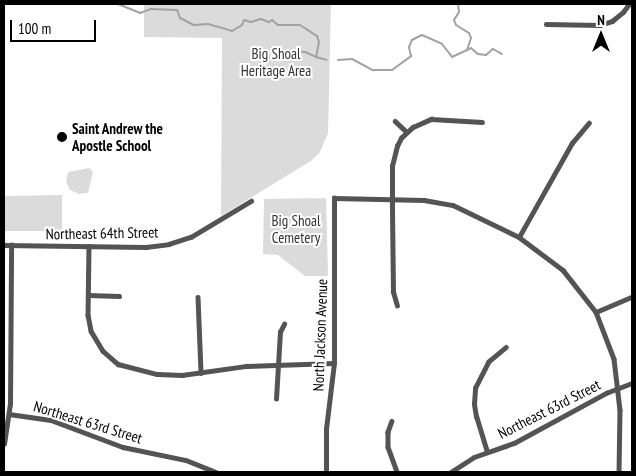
<!DOCTYPE html>
<html>
<head>
<meta charset="utf-8">
<style>
	body { margin:0 }
	#map { position:relative; width:636px; height:476px; overflow:hidden; background:#fff; font-family:"PT Sans Narrow",sans-serif }
	div>[style] { position:absolute }
	[style*='--x'] { left:calc(var(--x)*1px); top:calc(var(--y)*1px); width:calc(var(--w)*1px); rotate:calc(var(--a)*1deg) }
	.green>* { inset:0; background:#dbdbdb }
	.stream>* { height:2px; margin:-1px; padding:0 1px; transform-origin:1px; border-radius:1px; background:#a2a2a2 }
	.street>* { height:4.5px; margin:-2.25px; padding:0 2.25px; transform-origin:2.25px; border-radius:2.25px; background:#545454 }
	.dots>* { width:14px; height:14px; translate:-50% -50%; box-sizing:border-box; border:2px solid #fff; border-radius:50% }
	span { translate:-50% -50%; white-space:nowrap; text-align:center; line-height:1.15; -webkit-text-stroke:4px #fff; paint-order:stroke }
	.park-label { font-size:15px; color:#323232 }
	.poi-label { font-size:15px; color:#000; font-weight:700 }
	.left { translate:0 -50%; text-align:left }
	.street-label { font-size:15px; color:#000 }
	.frame { position:absolute; inset:0; border:5px solid #000; pointer-events:none }
	.north { position:absolute; left:576px; top:10px; width:50px; height:50px; -webkit-text-stroke:4px #fff; paint-order:stroke; rotate:0deg; font-size:14px; font-weight:700; line-height:20px; text-align:center; color:#000 }
	.north::after { content:''; display:block; margin:auto; width:18px; height:22px; background:#000; clip-path:polygon(50% 0,100% 100%,50% 72%,0 100%) }
	.scale { position:absolute; left:10px; top:20px; width:86px; height:22px; box-sizing:border-box; border:2px solid #000; border-top:0; padding-left:6px; font-size:15px; line-height:18px; white-space:nowrap; color:#000; -webkit-text-stroke:4px #fff; paint-order:stroke }
</style>
</head>
<body>
<div id="map">
	<div class="green">
		<div style="clip-path:polygon(144px 4px,331px 4px,328px 133px,320px 152px,311px 161px,221px 216px,222px 38px,144px 37px)"></div>
		<div style="clip-path:polygon(89px 168px,93px 172px,88px 193px,79px 194px,70px 190px,66px 182px,68px 172px)"></div>
		<div style="clip-path:polygon(62px 195px,62px 231px,4px 231px,4px 196px)"></div>
		<div style="clip-path:polygon(326px 198px,328px 276px,305px 276px,278px 255px,263px 254px,264px 199px)"></div>
	</div>
	<div class="stream">
		<div style="--x:108;--y:4;--w:6;--a:0"></div>
		<div style="--x:118;--y:4;--w:24;--a:22"></div>
		<div style="--x:140;--y:13;--w:12;--a:-20"></div>
		<div style="--x:151;--y:9;--w:26;--a:2"></div>
		<div style="--x:177;--y:10;--w:9;--a:69"></div>
		<div style="--x:180;--y:18;--w:16;--a:27"></div>
		<div style="--x:194;--y:25;--w:14;--a:-4"></div>
		<div style="--x:208;--y:24;--w:25;--a:16"></div>
		<div style="--x:232;--y:31;--w:12;--a:-31"></div>
		<div style="--x:242;--y:25;--w:5;--a:-68"></div>
		<div style="--x:244;--y:20;--w:7;--a:16"></div>
		<div style="--x:251;--y:22;--w:10;--a:-17"></div>
		<div style="--x:261;--y:19;--w:9;--a:21"></div>
		<div style="--x:269;--y:22;--w:4;--a:-34"></div>
		<div style="--x:272;--y:20;--w:8;--a:40"></div>
		<div style="--x:278;--y:25;--w:22;--a:0"></div>
		<div style="--x:300;--y:25;--w:20;--a:33"></div>
		<div style="--x:317;--y:36;--w:6;--a:72"></div>
		<div style="--x:319;--y:42;--w:15;--a:101"></div>
		<div style="--x:316;--y:57;--w:11;--a:15"></div>
		<div style="--x:458;--y:4;--w:8;--a:83"></div>
		<div style="--x:459;--y:12;--w:9;--a:122"></div>
		<div style="--x:454;--y:20;--w:5;--a:68"></div>
		<div style="--x:456;--y:25;--w:15;--a:32"></div>
		<div style="--x:469;--y:33;--w:5;--a:68"></div>
		<div style="--x:471;--y:38;--w:13;--a:108"></div>
		<div style="--x:338;--y:60;--w:14;--a:-4"></div>
		<div style="--x:352;--y:59;--w:24;--a:28"></div>
		<div style="--x:373;--y:70;--w:19;--a:0"></div>
		<div style="--x:392;--y:70;--w:24;--a:-36"></div>
		<div style="--x:411;--y:56;--w:9;--a:-103"></div>
		<div style="--x:409;--y:47;--w:8;--a:-67"></div>
		<div style="--x:412;--y:40;--w:11;--a:-27"></div>
		<div style="--x:422;--y:35;--w:22;--a:24"></div>
		<div style="--x:442;--y:44;--w:16;--a:52"></div>
		<div style="--x:452;--y:57;--w:21;--a:-25"></div>
		<div style="--x:471;--y:48;--w:9;--a:41"></div>
		<div style="--x:478;--y:54;--w:8;--a:7"></div>
		<div style="--x:486;--y:55;--w:9;--a:-41"></div>
		<div style="--x:493;--y:49;--w:10;--a:29"></div>
		<div style="--x:252;--y:74;--w:17;--a:-50"></div>
		<div style="--x:263;--y:61;--w:26;--a:-25"></div>
		<div style="--x:287;--y:50;--w:18;--a:6"></div>
		<div style="--x:305;--y:52;--w:12;--a:24"></div>
	</div>
	<div class="street">
		<div style="--x:546;--y:24;--w:54;--a:1.1"></div>
		<div style="--x:600;--y:25;--w:13;--a:-18"></div>
		<div style="--x:612;--y:21;--w:14;--a:-39"></div>
		<div style="--x:623;--y:12;--w:10;--a:-53"></div>
		<div style="--x:395;--y:121;--w:16;--a:43"></div>
		<div style="--x:519;--y:237;--w:108;--a:-60.6"></div>
		<div style="--x:572;--y:143;--w:26;--a:-50"></div>
		<div style="--x:4;--y:245;--w:142;--a:0.8"></div>
		<div style="--x:146;--y:247;--w:23;--a:-7"></div>
		<div style="--x:169;--y:244;--w:23;--a:-18"></div>
		<div style="--x:191;--y:237;--w:70;--a:-31"></div>
		<div style="--x:89;--y:246;--w:69;--a:90.8"></div>
		<div style="--x:88;--y:315;--w:16;--a:79"></div>
		<div style="--x:91;--y:331;--w:23;--a:59"></div>
		<div style="--x:103;--y:351;--w:20;--a:41"></div>
		<div style="--x:118;--y:364;--w:40;--a:14.4"></div>
		<div style="--x:157;--y:374;--w:25;--a:2"></div>
		<div style="--x:182;--y:375;--w:65;--a:-8"></div>
		<div style="--x:246;--y:366;--w:88;--a:-2"></div>
		<div style="--x:88;--y:295;--w:31;--a:2"></div>
		<div style="--x:198;--y:297;--w:76;--a:87.7"></div>
		<div style="--x:397;--y:306;--w:15;--a:-106"></div>
		<div style="--x:393;--y:292;--w:88;--a:-90.7"></div>
		<div style="--x:392;--y:204;--w:38;--a:-90"></div>
		<div style="--x:392;--y:166;--w:21;--a:-76"></div>
		<div style="--x:397;--y:146;--w:9;--a:-63"></div>
		<div style="--x:401;--y:138;--w:16;--a:-43"></div>
		<div style="--x:413;--y:127;--w:20;--a:-24"></div>
		<div style="--x:431;--y:119;--w:51;--a:3.4"></div>
		<div style="--x:596;--y:312;--w:39;--a:-23"></div>
		<div style="--x:276;--y:399;--w:67;--a:-86.6"></div>
		<div style="--x:280;--y:332;--w:9;--a:-63"></div>
		<div style="--x:9;--y:414;--w:42;--a:8.1"></div>
		<div style="--x:51;--y:420;--w:77;--a:20.6"></div>
		<div style="--x:123;--y:447;--w:64;--a:11.7"></div>
		<div style="--x:186;--y:460;--w:32;--a:22"></div>
		<div style="--x:392;--y:421;--w:12;--a:110"></div>
		<div style="--x:388;--y:432;--w:15;--a:90"></div>
		<div style="--x:388;--y:447;--w:27;--a:70"></div>
		<div style="--x:4;--y:444;--w:40;--a:-81.5"></div>
		<div style="--x:10;--y:404;--w:159;--a:-89.6"></div>
		<div style="--x:487;--y:452;--w:37;--a:-107"></div>
		<div style="--x:476;--y:417;--w:13;--a:-99"></div>
		<div style="--x:474;--y:404;--w:16;--a:-86"></div>
		<div style="--x:475;--y:388;--w:29;--a:-63"></div>
		<div style="--x:488;--y:362;--w:23;--a:-40"></div>
		<div style="--x:326;--y:472;--w:43;--a:-90"></div>
		<div style="--x:326;--y:429;--w:66;--a:-83.1"></div>
		<div style="--x:334;--y:363;--w:165;--a:-90"></div>
		<div style="--x:334;--y:198;--w:90;--a:1.3"></div>
		<div style="--x:424;--y:200;--w:29;--a:10"></div>
		<div style="--x:453;--y:205;--w:73;--a:25.9"></div>
		<div style="--x:519;--y:237;--w:55;--a:36.9"></div>
		<div style="--x:563;--y:270;--w:53;--a:51.8"></div>
		<div style="--x:596;--y:312;--w:50;--a:69"></div>
		<div style="--x:614;--y:359;--w:51;--a:83.3"></div>
		<div style="--x:620;--y:410;--w:62;--a:90.9"></div>
		<div style="--x:451;--y:472;--w:27;--a:-33"></div>
		<div style="--x:474;--y:457;--w:42;--a:-19.3"></div>
		<div style="--x:514;--y:443;--w:105;--a:-28.5"></div>
		<div style="--x:606;--y:393;--w:28;--a:-21"></div>
	</div>
	<div class="dots">
		<div style="left:62px;top:137px;background:#000"></div>
	</div>
	<div class="park-label">
		<span style="left:276px;top:62px">Big Shoal<br>Heritage Area</span>
		<span style="left:296px;top:229px">Big Shoal<br>Cemetery</span>
	</div>
	<div class="poi-label">
		<span class="left" style="left:72px;top:137px">Saint Andrew the<br>Apostle School</span>
	</div>
	<div class="street-label">
		<span style="left:102px;top:233px;rotate:-1deg">Northeast 64th Street</span>
		<span style="left:320px;top:335px;rotate:-88deg">North Jackson Avenue</span>
		<span style="left:549px;top:409px;rotate:-27deg">Northeast 63rd Street</span>
		<span style="left:88px;top:422px;rotate:17deg">Northeast 63rd Street</span>
	</div>
	<div class="frame"></div>
	<div class="north">N</div>
	<div class="scale">100 m</div>
</div>
</body>
</html>
